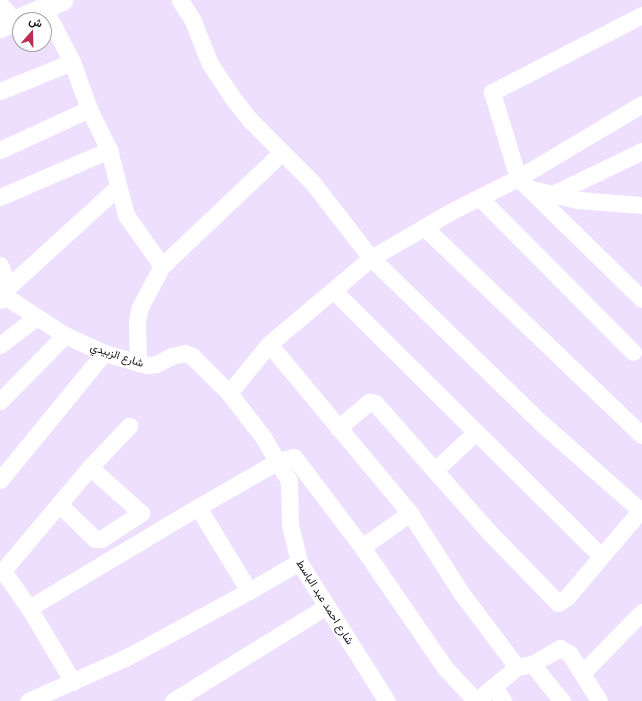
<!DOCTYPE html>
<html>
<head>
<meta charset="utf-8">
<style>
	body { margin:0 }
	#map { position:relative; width:642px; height:701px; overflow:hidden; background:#eedffe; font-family:"DM Sans",Vazirmatn,sans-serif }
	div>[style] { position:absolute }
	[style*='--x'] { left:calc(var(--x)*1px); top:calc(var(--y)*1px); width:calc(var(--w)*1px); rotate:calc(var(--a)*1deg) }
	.minor>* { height:17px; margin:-8.5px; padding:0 8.5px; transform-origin:8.5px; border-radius:8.5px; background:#fff }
	.tertiary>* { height:21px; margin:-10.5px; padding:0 10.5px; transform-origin:10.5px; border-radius:10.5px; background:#fff }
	span { translate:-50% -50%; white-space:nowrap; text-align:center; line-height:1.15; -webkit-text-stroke:3.5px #fff; paint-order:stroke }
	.street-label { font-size:11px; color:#140f19 }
	.north { position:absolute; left:12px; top:12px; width:40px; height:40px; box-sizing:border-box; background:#fff; border:1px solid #a19fa3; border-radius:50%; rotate:20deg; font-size:11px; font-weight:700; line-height:16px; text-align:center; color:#140f19 }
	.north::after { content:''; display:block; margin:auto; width:14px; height:18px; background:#bc2c54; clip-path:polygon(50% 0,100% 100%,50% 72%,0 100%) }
</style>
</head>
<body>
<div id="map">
	<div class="minor">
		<div style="--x:180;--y:0;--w:25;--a:58"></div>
		<div style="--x:193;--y:21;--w:46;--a:68.4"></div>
		<div style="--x:210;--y:64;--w:40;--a:56"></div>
		<div style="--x:232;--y:97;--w:29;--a:52"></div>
		<div style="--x:250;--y:120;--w:88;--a:45"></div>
		<div style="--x:312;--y:182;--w:96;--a:52.2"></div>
		<div style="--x:371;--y:258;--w:235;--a:44.1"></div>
		<div style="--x:540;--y:422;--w:136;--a:41.4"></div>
		<div style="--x:0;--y:4;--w:21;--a:49"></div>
		<div style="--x:44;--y:8;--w:61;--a:62.6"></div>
		<div style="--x:72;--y:62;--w:50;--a:70.1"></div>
		<div style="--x:89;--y:109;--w:46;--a:64"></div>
		<div style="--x:109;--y:150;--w:67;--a:75.3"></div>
		<div style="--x:126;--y:215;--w:62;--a:54.8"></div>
		<div style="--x:162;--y:266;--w:164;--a:-43.5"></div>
		<div style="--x:642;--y:15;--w:169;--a:152.8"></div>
		<div style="--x:492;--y:92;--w:90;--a:73.2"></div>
		<div style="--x:518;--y:178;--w:173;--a:44.3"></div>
		<div style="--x:0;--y:91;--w:78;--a:-21.9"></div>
		<div style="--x:0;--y:150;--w:98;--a:-24.7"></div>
		<div style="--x:531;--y:189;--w:48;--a:13.2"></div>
		<div style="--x:578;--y:200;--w:64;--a:4.5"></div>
		<div style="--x:553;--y:194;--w:99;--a:-25.8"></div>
		<div style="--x:0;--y:197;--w:119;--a:-23.3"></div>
		<div style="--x:480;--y:198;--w:217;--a:45.2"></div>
		<div style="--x:424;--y:227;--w:301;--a:43.7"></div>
		<div style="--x:0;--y:265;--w:23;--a:70"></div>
		<div style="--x:333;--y:290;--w:376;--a:44.8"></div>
		<div style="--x:0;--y:293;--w:77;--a:32.9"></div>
		<div style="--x:65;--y:335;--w:43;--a:24.8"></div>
		<div style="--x:104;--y:353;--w:45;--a:15.6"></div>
		<div style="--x:147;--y:365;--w:9;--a:-6"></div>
		<div style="--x:156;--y:364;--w:18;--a:-27"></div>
		<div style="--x:172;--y:356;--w:13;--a:-13"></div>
		<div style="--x:185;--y:353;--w:8;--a:23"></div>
		<div style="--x:192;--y:356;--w:52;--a:45"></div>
		<div style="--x:229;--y:393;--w:56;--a:52.3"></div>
		<div style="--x:263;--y:437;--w:51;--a:59.4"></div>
		<div style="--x:289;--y:481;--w:44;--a:88.7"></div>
		<div style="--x:290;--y:525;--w:38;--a:76"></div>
		<div style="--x:299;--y:562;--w:165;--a:57.7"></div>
		<div style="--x:0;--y:300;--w:7;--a:-34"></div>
		<div style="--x:6;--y:296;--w:9;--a:-77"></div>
		<div style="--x:8;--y:287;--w:149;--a:-42.3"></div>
		<div style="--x:269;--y:344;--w:220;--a:50.2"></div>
		<div style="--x:410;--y:513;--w:96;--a:57.3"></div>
		<div style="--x:462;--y:594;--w:91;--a:53"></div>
		<div style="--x:0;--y:345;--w:44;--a:-37.6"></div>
		<div style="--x:138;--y:363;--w:43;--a:-91.3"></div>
		<div style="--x:137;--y:320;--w:13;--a:-77"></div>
		<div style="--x:140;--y:307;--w:47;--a:-61.8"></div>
		<div style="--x:229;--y:393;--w:63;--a:-50.8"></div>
		<div style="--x:269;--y:344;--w:133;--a:-40.1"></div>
		<div style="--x:371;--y:258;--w:91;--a:-30.2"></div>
		<div style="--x:450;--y:212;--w:76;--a:-26.6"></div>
		<div style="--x:518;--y:178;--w:144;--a:-30.8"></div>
		<div style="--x:0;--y:401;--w:93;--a:-45.4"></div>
		<div style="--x:338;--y:428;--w:40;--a:-40"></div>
		<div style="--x:369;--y:402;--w:6;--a:9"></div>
		<div style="--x:375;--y:403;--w:172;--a:48.5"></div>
		<div style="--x:489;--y:532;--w:99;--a:45.8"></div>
		<div style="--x:558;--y:603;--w:11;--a:-34"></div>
		<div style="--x:567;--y:597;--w:113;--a:-49.7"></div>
		<div style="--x:436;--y:469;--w:53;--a:-42.7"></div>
		<div style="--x:0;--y:480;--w:164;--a:-50.7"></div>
		<div style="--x:60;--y:505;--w:49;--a:44.2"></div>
		<div style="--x:95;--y:539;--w:6;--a:0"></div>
		<div style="--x:101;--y:539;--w:48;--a:-33"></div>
		<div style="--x:141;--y:513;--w:69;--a:-138"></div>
		<div style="--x:362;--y:547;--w:59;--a:-35.3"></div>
		<div style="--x:3;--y:571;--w:45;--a:54.9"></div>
		<div style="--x:29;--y:608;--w:86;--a:59.3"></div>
		<div style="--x:0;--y:574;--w:140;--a:-49.9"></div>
		<div style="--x:90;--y:467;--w:57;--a:-46.4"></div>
		<div style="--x:249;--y:591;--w:58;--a:-30.1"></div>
		<div style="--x:29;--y:608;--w:197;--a:-30.9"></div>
		<div style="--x:198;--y:507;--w:92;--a:-29.9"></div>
		<div style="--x:278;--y:461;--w:16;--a:-14"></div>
		<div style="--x:294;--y:457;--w:113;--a:52.9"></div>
		<div style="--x:362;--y:547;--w:148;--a:55.5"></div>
		<div style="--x:446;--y:669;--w:44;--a:46.8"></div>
		<div style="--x:532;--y:664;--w:48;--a:51"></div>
		<div style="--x:583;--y:672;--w:84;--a:-45.5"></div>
		<div style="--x:494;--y:687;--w:17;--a:57"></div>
		<div style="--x:28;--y:701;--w:106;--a:-23.9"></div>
		<div style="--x:125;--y:658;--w:141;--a:-28.4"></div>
		<div style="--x:249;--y:591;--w:98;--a:-121.3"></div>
		<div style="--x:173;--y:701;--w:181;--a:-31.7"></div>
		<div style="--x:476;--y:701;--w:53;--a:-39.7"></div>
		<div style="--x:517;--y:667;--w:15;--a:-11"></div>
		<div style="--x:532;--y:664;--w:32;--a:-30"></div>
		<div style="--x:560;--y:648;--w:12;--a:31"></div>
		<div style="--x:570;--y:654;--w:55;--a:58.3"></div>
	</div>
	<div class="tertiary">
		<div style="--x:0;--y:27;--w:68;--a:-23.5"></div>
	</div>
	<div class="street-label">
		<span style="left:117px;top:355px;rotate:18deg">شارع الزبيدي</span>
		<span style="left:325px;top:602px;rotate:58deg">شارع احمد عبد الباسط</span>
	</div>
	<div class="north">ش</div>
</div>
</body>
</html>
